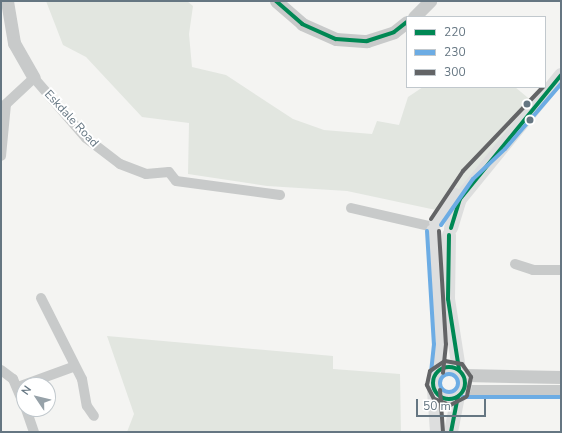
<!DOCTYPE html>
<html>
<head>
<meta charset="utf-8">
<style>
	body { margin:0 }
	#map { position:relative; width:562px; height:433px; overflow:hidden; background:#f4f4f2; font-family:"Nunito Sans",sans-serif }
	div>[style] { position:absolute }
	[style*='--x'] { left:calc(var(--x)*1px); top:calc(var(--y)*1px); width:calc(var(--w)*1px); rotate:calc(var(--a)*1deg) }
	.green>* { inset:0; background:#e2e6e0 }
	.minor>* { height:10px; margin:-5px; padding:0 5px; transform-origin:5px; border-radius:5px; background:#c8caca }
	.tertiary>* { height:13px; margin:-6.5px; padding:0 6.5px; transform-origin:6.5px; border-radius:6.5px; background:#c8caca }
	.secondary>* { height:14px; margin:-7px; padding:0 7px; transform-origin:7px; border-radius:7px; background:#dddede }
	.secondary>.ring { margin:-7px; padding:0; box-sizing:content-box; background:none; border:14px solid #dddede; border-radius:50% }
	.bus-1>* { height:4px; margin:-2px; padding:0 2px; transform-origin:2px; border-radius:2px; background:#008854 }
	.bus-1>.ring { margin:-2px; padding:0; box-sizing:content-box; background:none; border:4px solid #008854; border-radius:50% }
	.bus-2>* { height:4px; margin:-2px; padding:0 2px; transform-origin:2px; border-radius:2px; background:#6cace4 }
	.bus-2>.ring { margin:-2px; padding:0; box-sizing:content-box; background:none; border:4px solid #6cace4; border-radius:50% }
	.bus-3>* { height:4px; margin:-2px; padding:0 2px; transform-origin:2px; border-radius:2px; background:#636466 }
	.dots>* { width:11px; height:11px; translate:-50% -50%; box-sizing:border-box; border:2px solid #fff; border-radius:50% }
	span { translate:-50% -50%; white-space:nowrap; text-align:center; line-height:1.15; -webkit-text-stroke:4px #fff; paint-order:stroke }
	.street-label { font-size:12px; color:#657682 }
	.frame { position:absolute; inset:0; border:2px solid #657682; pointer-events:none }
	.legend { position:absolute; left:406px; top:16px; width:140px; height:72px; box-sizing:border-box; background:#fff; border:1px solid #c1c8cd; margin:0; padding:5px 7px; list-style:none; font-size:12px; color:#657682 }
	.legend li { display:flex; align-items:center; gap:8px; height:20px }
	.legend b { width:20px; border:1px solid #c1c8cd }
	.north { position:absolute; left:16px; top:377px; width:40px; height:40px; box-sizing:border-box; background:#fff; border:1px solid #c1c8cd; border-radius:50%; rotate:305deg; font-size:11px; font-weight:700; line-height:16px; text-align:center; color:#657682 }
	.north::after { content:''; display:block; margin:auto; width:14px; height:18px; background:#97a2a9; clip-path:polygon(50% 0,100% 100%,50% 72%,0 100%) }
	.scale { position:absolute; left:416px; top:399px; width:70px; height:18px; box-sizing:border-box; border:2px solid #657682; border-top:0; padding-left:5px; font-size:12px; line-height:14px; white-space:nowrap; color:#657682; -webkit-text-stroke:3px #fff; paint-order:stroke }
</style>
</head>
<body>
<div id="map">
	<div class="green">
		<div style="clip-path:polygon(46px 1px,187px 1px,193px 6px,189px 34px,192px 67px,226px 75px,293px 119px,324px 130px,372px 134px,377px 121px,399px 125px,408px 97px,423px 87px,515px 87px,533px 102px,450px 213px,347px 191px,267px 186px,188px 174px,189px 123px,142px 117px,86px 57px,63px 45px)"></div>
		<div style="clip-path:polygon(107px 336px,333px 356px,333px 369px,400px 374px,401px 432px,127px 432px,134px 414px)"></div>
	</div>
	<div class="minor">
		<div style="--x:1;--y:156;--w:52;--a:-84.5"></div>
		<div style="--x:6;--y:104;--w:38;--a:-43"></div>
		<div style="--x:34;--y:78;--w:79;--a:49.1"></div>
		<div style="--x:86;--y:138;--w:43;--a:37.4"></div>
		<div style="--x:120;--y:164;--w:28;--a:21"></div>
		<div style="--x:146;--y:174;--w:23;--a:-5"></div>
		<div style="--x:169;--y:172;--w:11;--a:52"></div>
		<div style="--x:176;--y:181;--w:105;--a:7.7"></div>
		<div style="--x:351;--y:208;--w:84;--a:13"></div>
		<div style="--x:515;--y:264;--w:19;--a:18"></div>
		<div style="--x:533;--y:270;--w:28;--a:0"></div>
		<div style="--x:41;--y:298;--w:91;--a:63.2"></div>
		<div style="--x:82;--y:379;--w:27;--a:80"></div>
		<div style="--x:87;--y:406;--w:12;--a:55"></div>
		<div style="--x:1;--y:370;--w:15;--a:37"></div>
		<div style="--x:13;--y:379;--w:28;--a:67"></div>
		<div style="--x:18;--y:387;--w:59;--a:-20"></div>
		<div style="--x:26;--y:409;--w:24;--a:71"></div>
	</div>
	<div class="tertiary">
		<div style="--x:7;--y:1;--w:43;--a:80.5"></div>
		<div style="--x:14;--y:43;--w:40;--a:60.3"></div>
		<div style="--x:276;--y:1;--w:35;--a:41"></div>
		<div style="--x:302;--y:24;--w:37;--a:24"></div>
		<div style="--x:336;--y:39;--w:31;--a:4"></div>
		<div style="--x:367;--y:41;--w:28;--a:-18"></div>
		<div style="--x:394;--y:32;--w:16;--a:-38"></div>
		<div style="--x:414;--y:17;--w:23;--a:-45"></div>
		<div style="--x:464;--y:375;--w:97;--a:1.2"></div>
		<div style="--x:463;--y:391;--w:98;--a:0"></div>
	</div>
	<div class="secondary">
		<div style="--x:436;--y:222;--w:33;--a:-55"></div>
		<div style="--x:451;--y:228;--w:30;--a:-73"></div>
		<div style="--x:460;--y:199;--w:160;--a:-50.8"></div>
		<div style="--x:433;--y:231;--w:113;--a:86.5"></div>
		<div style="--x:440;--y:344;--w:28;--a:96"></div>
		<div style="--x:449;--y:235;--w:64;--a:90.9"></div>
		<div style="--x:448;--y:299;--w:71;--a:81.1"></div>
		<div class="ring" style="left:433px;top:367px;width:18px;height:18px"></div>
		<div style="--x:434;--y:390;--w:42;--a:85.9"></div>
		<div style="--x:451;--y:432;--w:36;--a:-79"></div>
	</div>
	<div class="bus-1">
		<div style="--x:276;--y:1;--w:35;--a:41"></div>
		<div style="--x:302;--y:24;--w:37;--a:24"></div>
		<div style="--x:336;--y:39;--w:31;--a:4"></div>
		<div style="--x:367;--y:41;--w:28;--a:-18"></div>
		<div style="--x:394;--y:32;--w:16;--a:-38"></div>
		<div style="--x:451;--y:228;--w:30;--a:-73"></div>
		<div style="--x:460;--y:199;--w:160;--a:-50.8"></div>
		<div style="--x:449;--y:235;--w:64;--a:90.9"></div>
		<div style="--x:448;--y:299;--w:71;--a:81.1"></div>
		<div class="ring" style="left:433px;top:367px;width:28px;height:28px"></div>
		<div style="--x:451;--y:432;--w:36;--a:-79"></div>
	</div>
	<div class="bus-2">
		<div style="--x:441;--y:225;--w:56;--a:-55.2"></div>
		<div style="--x:473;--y:179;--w:44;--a:-43.2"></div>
		<div style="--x:505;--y:149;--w:86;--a:-49.3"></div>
		<div style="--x:427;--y:231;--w:113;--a:86.5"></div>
		<div style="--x:434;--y:344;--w:27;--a:96"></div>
		<div class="ring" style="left:440px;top:374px;width:14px;height:14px"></div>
		<div style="--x:463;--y:397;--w:98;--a:0"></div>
	</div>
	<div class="bus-3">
		<div style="--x:431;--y:219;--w:58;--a:-56.3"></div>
		<div style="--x:463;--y:171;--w:116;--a:-46.4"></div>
		<div style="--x:439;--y:231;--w:113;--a:86.5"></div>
		<div style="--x:446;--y:344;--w:29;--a:96"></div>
		<div style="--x:440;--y:390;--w:42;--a:85.9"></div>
		<div style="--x:466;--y:397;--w:18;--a:153"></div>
		<div style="--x:450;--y:405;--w:17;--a:-159"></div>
		<div style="--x:434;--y:399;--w:16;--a:-117"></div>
		<div style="--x:427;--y:385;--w:14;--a:-78"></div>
		<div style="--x:430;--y:371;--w:18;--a:-34"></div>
		<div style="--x:445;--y:361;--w:17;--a:10"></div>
		<div style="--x:462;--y:364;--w:16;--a:55"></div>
		<div style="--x:471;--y:377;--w:19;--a:102"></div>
	</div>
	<div class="dots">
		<div style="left:527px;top:104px;background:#657682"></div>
		<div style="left:530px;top:120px;background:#657682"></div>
	</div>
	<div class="street-label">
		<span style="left:71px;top:119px;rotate:47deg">Eskdale Road</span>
	</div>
	<div class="frame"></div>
	<ul class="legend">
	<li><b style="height:5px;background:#008854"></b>220</li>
	<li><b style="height:5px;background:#6cace4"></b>230</li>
	<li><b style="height:5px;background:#636466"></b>300</li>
	</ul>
	<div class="north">N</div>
	<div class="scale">50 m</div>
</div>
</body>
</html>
